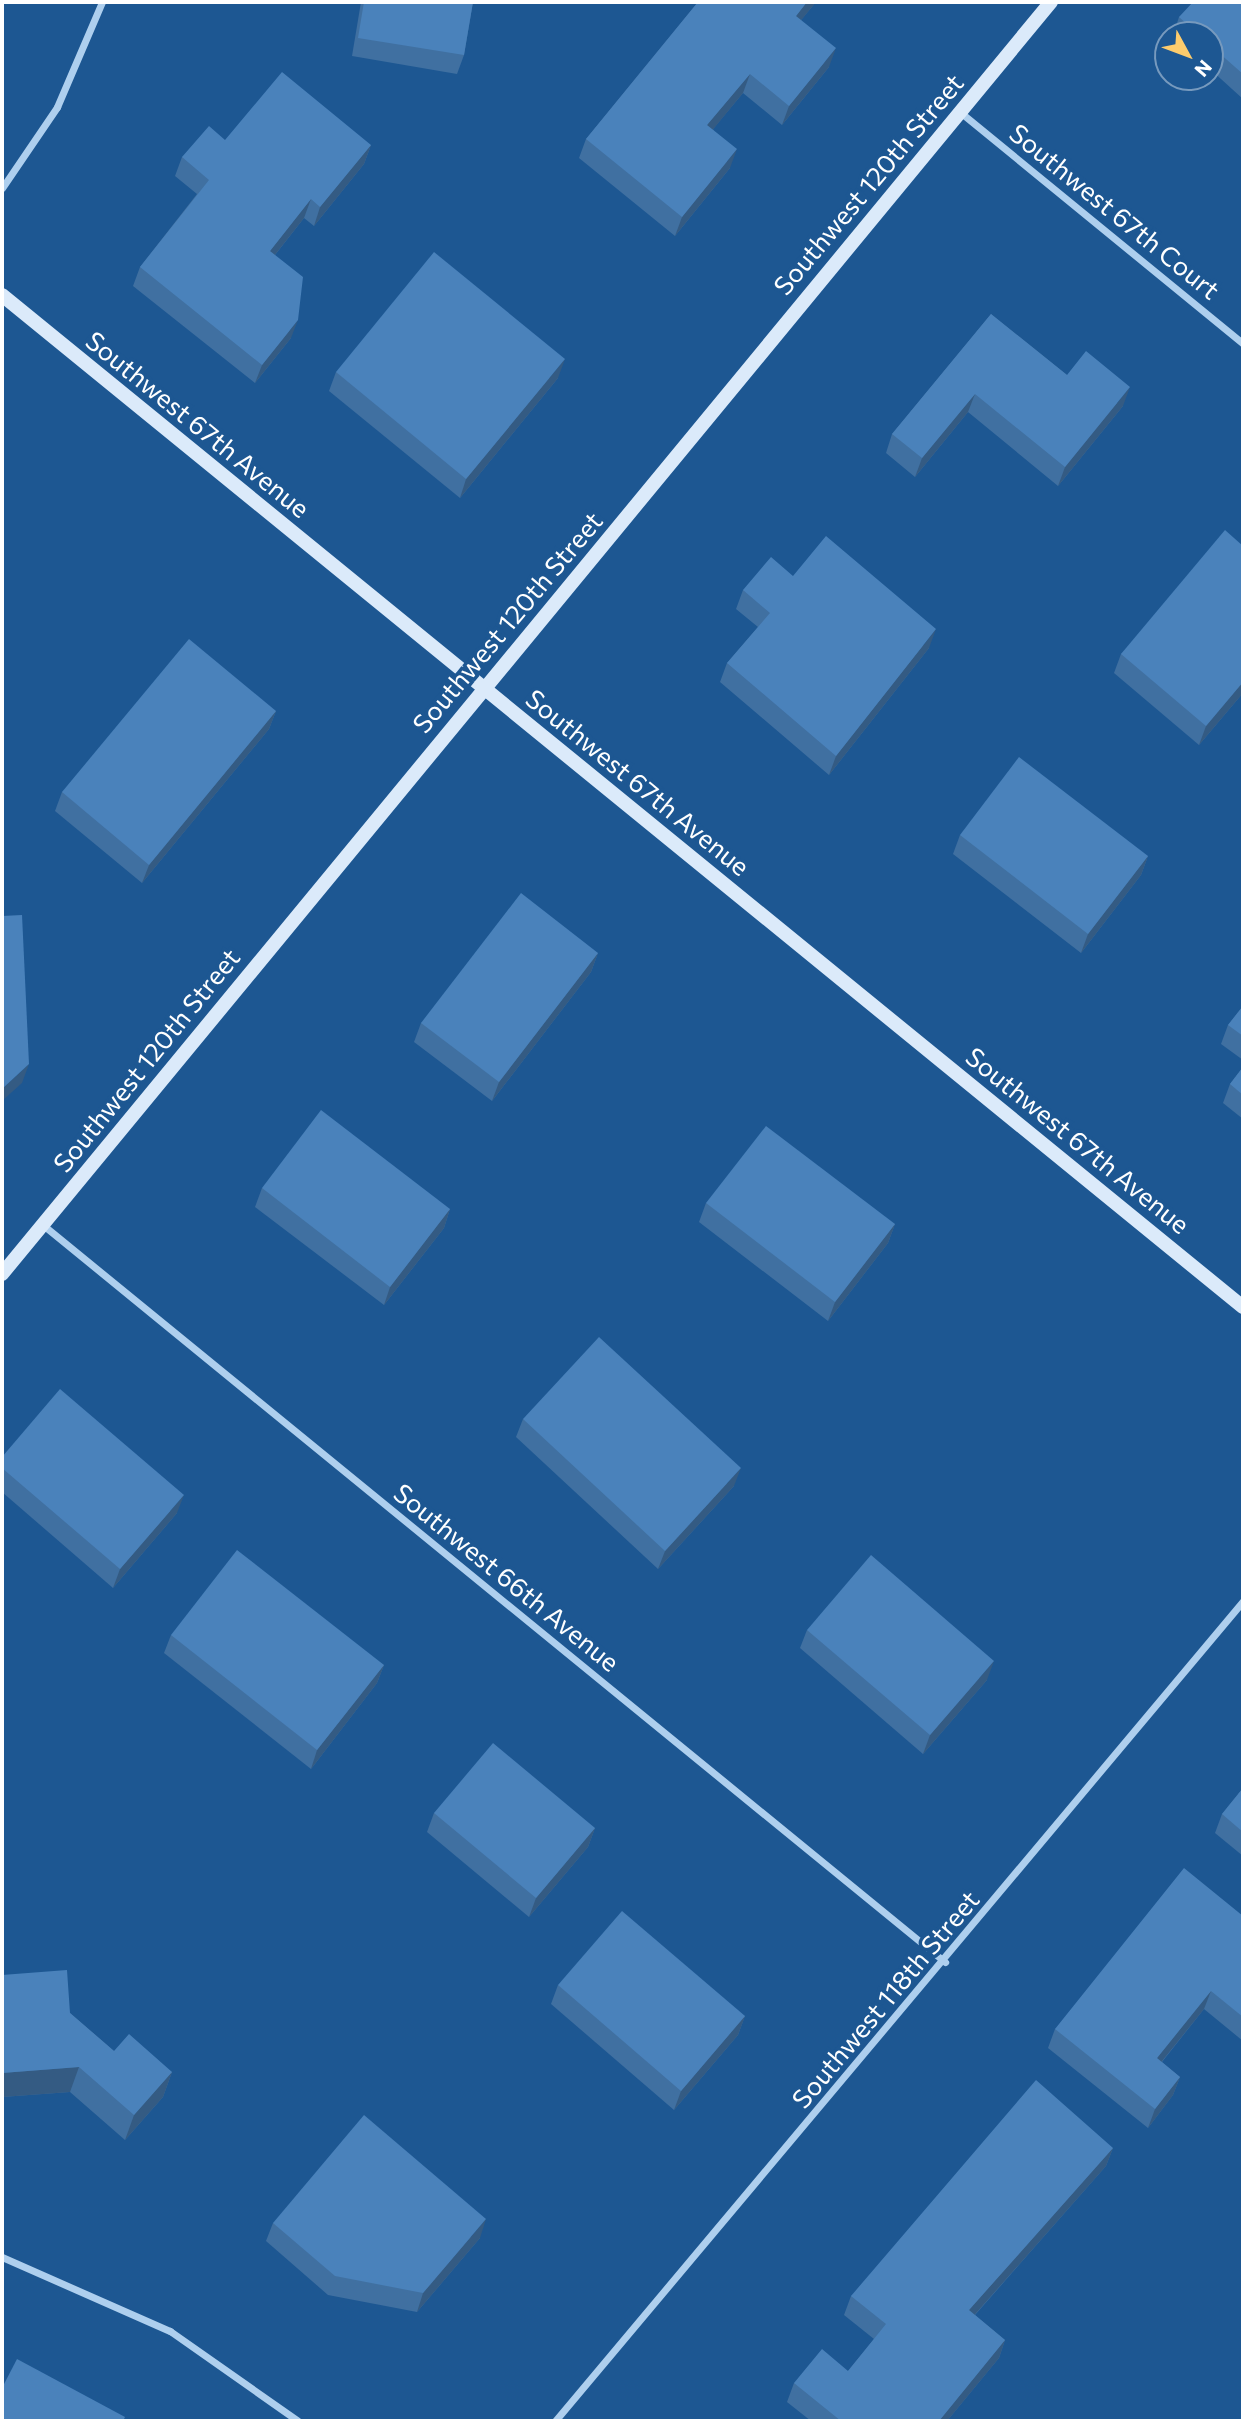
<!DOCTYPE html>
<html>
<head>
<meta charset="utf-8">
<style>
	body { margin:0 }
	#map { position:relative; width:1245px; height:2423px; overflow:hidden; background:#1d5792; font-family:Commissioner,sans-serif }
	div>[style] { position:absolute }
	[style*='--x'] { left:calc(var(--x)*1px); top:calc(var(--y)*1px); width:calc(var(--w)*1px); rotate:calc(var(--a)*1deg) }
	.street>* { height:7px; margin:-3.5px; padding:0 3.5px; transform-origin:3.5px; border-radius:3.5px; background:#aecfee }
	.secondary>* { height:14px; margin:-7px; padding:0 7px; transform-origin:7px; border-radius:7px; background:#dbeafa }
	.wall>* { inset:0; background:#4070a1 }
	.shaded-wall>* { inset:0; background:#345b83 }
	.building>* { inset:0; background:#4a82bb }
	span { translate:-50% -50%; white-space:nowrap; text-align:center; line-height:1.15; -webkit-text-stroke:7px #1d5792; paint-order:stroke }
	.street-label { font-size:26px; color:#fff }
	.frame { position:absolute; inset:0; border:4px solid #fff; pointer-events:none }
	.north { position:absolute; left:1154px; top:21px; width:70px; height:70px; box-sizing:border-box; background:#1d5792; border:2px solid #779abe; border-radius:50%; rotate:131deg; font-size:19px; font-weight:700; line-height:28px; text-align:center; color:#fff }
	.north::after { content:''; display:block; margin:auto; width:24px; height:32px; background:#fdcc6d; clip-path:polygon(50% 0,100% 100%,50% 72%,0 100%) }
</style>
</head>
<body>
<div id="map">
	<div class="street">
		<div style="--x:960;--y:112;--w:366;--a:39.3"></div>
		<div style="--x:2;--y:188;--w:98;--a:-55.8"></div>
		<div style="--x:57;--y:107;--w:114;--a:-66.8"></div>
		<div style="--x:43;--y:1225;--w:1165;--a:39.25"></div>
		<div style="--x:2;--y:2257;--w:184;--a:23.8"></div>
		<div style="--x:170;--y:2331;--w:156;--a:35.1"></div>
		<div style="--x:555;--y:2421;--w:1070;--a:-50"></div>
	</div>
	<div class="secondary">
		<div style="--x:2;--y:295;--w:1601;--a:39.2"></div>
		<div style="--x:2;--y:1274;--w:1649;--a:-50.49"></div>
	</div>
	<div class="wall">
		<div style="clip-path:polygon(361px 2px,473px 2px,464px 55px,457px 74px,352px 56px)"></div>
		<div style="clip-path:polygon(698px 2px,816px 2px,801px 20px,829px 67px,782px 125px,743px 93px,713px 129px,730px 168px,675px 236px,579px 158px,586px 139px)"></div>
		<div style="clip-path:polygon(1243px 2px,1243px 99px,1210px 69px,1210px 35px,1173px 35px,1179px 17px)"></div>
		<div style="clip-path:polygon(225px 140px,371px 145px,364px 164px,314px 226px,304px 218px,275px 255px,291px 338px,255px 383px,133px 286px,140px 267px,197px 194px,175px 176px,182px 157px)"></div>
		<div style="clip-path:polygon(991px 314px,1067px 375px,1123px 406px,1058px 486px,968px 412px,915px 477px,886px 453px,892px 434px)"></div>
		<div style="clip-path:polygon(336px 372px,558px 378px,460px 498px,329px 391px)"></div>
		<div style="clip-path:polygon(1243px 546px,1243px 693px,1199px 745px,1114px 673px,1121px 654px)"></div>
		<div style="clip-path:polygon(793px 576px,929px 648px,829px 775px,720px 682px,727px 663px,758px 627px,736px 609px,743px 590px)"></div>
		<div style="clip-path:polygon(276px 711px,269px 729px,142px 883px,55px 811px,62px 792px)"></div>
		<div style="clip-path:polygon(960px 835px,1148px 856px,1141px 875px,1081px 953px,953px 854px)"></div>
		<div style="clip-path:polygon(598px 953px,591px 972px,492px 1101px,414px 1042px,421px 1023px)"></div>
		<div style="clip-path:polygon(1243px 1006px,1243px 1060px,1221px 1044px,1228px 1025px)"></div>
		<div style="clip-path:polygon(1243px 1067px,1243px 1119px,1223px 1103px,1230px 1084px)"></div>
		<div style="clip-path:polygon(262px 1188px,450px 1209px,444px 1228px,384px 1305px,255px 1207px)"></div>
		<div style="clip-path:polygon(706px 1203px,895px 1224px,888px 1243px,828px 1321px,699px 1222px)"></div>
		<div style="clip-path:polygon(523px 1419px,734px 1486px,658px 1569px,516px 1437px)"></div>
		<div style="clip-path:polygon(2px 1457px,177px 1513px,113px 1588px,2px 1492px)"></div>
		<div style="clip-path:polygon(807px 1630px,987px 1680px,923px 1754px,800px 1648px)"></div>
		<div style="clip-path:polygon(171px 1635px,384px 1665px,377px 1683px,311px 1769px,164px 1653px)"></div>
		<div style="clip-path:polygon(1243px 1788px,1243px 1856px,1215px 1833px,1222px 1814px)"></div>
		<div style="clip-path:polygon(434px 1813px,595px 1828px,588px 1847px,529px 1917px,427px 1832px)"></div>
		<div style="clip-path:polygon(1243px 1916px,1243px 2041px,1204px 2009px,1162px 2062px,1180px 2077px,1173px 2095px,1148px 2128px,1048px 2048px,1055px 2029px)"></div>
		<div style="clip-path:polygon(2px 1975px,70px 2013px,114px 2051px,172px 2072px,163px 2097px,125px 2140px,70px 2092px,2px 2097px)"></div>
		<div style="clip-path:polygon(558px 1985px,745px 2016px,738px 2035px,674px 2110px,551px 2004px)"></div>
		<div style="clip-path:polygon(1113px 2148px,1106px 2166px,975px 2315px,1005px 2340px,999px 2358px,947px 2421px,811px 2421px,787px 2402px,794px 2383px,848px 2371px,874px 2339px,844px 2315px,851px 2296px)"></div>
		<div style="clip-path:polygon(273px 2223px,480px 2238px,417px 2312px,328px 2295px,266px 2241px)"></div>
	</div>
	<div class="shaded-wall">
		<div style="clip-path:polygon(807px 2px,816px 2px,789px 35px,796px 16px)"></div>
		<div style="clip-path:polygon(836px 48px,829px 67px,782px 125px,789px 106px)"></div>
		<div style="clip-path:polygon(750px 74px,743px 93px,701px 144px,707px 125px)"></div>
		<div style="clip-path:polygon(371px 145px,364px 164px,314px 226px,320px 207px)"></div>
		<div style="clip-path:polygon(737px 149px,730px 168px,675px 236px,682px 217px)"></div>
		<div style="clip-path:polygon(311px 199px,304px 218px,263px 270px,270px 251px)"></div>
		<div style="clip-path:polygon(298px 320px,291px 338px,255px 383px,262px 365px)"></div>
		<div style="clip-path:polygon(565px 359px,558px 378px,460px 498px,466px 479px)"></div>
		<div style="clip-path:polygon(1130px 387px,1123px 406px,1058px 486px,1065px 467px)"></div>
		<div style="clip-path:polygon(975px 394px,968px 412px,915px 477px,922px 458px)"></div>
		<div style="clip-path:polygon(936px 629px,929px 648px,829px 775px,836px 756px)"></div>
		<div style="clip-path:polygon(1243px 682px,1243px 693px,1199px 745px,1206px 726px)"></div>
		<div style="clip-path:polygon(276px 711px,269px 729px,142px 883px,149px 865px)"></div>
		<div style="clip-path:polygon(1148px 856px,1141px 875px,1081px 953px,1088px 934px)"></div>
		<div style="clip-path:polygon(598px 953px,591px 972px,492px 1101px,499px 1082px)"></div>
		<div style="clip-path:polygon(29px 1064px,22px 1083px,2px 1101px,2px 1089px)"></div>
		<div style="clip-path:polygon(450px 1209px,444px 1228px,384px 1305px,390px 1287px)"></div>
		<div style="clip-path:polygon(895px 1224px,888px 1243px,828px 1321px,835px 1302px)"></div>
		<div style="clip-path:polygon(741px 1468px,734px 1486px,658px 1569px,665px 1551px)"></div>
		<div style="clip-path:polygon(184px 1495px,177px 1513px,113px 1588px,120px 1569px)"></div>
		<div style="clip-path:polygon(994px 1661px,987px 1680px,923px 1754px,930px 1735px)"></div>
		<div style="clip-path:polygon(384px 1665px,377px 1683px,311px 1769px,317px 1750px)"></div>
		<div style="clip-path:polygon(595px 1828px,588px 1847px,529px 1917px,536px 1898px)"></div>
		<div style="clip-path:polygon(1211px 1991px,1204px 2009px,1150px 2076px,1157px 2058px)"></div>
		<div style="clip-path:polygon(745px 2016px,738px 2035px,674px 2110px,681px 2091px)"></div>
		<div style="clip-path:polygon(79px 2067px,70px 2092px,2px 2097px,2px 2073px)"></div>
		<div style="clip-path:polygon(172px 2072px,163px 2097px,125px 2140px,134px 2115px)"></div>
		<div style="clip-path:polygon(1180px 2077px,1173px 2095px,1148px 2128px,1155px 2109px)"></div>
		<div style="clip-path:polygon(1113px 2148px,1106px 2166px,962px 2329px,969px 2310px)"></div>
		<div style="clip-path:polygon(486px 2219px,480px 2238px,417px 2312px,423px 2293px)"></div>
		<div style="clip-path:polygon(1005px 2340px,999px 2358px,947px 2421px,939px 2421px)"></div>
	</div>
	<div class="building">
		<div style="clip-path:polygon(364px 2px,473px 2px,464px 55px,358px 38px)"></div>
		<div style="clip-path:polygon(698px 2px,807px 2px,796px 16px,836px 48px,789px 106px,750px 74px,707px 125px,737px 149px,682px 217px,586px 139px)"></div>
		<div style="clip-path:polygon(1193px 2px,1243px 2px,1243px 74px,1210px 45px,1210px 35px,1199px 35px,1179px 17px)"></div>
		<div style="clip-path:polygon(282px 72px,371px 145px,320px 207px,311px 199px,270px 251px,303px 277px,298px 320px,262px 365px,140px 267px,209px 180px,182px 157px,209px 126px,225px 140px)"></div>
		<div style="clip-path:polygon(434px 252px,565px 359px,466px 479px,336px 372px)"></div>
		<div style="clip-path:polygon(991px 314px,1067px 375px,1086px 351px,1130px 387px,1065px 467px,975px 394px,922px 458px,892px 434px)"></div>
		<div style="clip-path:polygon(1225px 530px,1243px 546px,1243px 682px,1206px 726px,1121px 654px)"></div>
		<div style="clip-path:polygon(826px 536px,936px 629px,836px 756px,727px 663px,770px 613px,743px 590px,771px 557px,793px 576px)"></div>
		<div style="clip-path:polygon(189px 639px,276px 711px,149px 865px,62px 792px)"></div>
		<div style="clip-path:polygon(1019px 757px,1148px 856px,1088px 934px,960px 835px)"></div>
		<div style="clip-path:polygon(521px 893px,598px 953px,499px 1082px,421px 1023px)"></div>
		<div style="clip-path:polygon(22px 915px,29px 1064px,2px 1089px,2px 916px)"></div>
		<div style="clip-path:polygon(1243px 1006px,1243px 1036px,1228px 1025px)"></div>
		<div style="clip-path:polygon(1243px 1067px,1243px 1095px,1230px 1084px)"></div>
		<div style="clip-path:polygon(321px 1110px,450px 1209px,390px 1287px,262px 1188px)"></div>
		<div style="clip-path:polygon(766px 1126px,895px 1224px,835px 1302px,706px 1203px)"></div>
		<div style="clip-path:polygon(599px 1337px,741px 1468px,665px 1551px,523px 1419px)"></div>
		<div style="clip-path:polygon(60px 1389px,184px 1495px,120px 1569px,2px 1468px,2px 1457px)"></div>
		<div style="clip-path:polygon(237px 1550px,384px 1665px,317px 1750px,171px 1635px)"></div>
		<div style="clip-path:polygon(871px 1555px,994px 1661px,930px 1735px,807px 1630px)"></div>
		<div style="clip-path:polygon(493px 1743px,595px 1828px,536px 1898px,434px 1813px)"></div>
		<div style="clip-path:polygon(1243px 1788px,1243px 1832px,1222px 1814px)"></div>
		<div style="clip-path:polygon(1184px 1868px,1243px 1916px,1243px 2017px,1211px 1991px,1157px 2058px,1180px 2077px,1155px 2109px,1055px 2029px)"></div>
		<div style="clip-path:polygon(622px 1911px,745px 2016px,681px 2091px,558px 1985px)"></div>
		<div style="clip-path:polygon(67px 1970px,70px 2013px,114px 2051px,129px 2034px,172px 2072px,134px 2115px,79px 2067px,2px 2073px,2px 1975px)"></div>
		<div style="clip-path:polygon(1036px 2080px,1113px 2148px,969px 2310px,1005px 2340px,939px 2421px,841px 2421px,794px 2383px,822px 2349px,848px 2371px,886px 2324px,851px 2296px)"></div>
		<div style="clip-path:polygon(364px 2115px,486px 2219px,423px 2293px,335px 2276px,273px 2223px)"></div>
		<div style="clip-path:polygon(17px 2359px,125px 2417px,123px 2421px,2px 2421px,2px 2388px)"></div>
	</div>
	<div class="street-label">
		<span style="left:868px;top:184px;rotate:-50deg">Southwest 120th Street</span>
		<span style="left:1115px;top:211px;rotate:39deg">Southwest 67th Court</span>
		<span style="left:198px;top:424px;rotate:39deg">Southwest 67th Avenue</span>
		<span style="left:507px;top:622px;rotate:-50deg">Southwest 120th Street</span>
		<span style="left:638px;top:782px;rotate:39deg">Southwest 67th Avenue</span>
		<span style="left:146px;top:1060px;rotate:-51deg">Southwest 120th Street</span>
		<span style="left:1078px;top:1140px;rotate:39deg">Southwest 67th Avenue</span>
		<span style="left:507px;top:1577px;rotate:39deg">Southwest 66th Avenue</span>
		<span style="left:885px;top:1999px;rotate:-50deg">Southwest 118th Street</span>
	</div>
	<div class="frame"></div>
	<div class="north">N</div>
</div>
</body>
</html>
